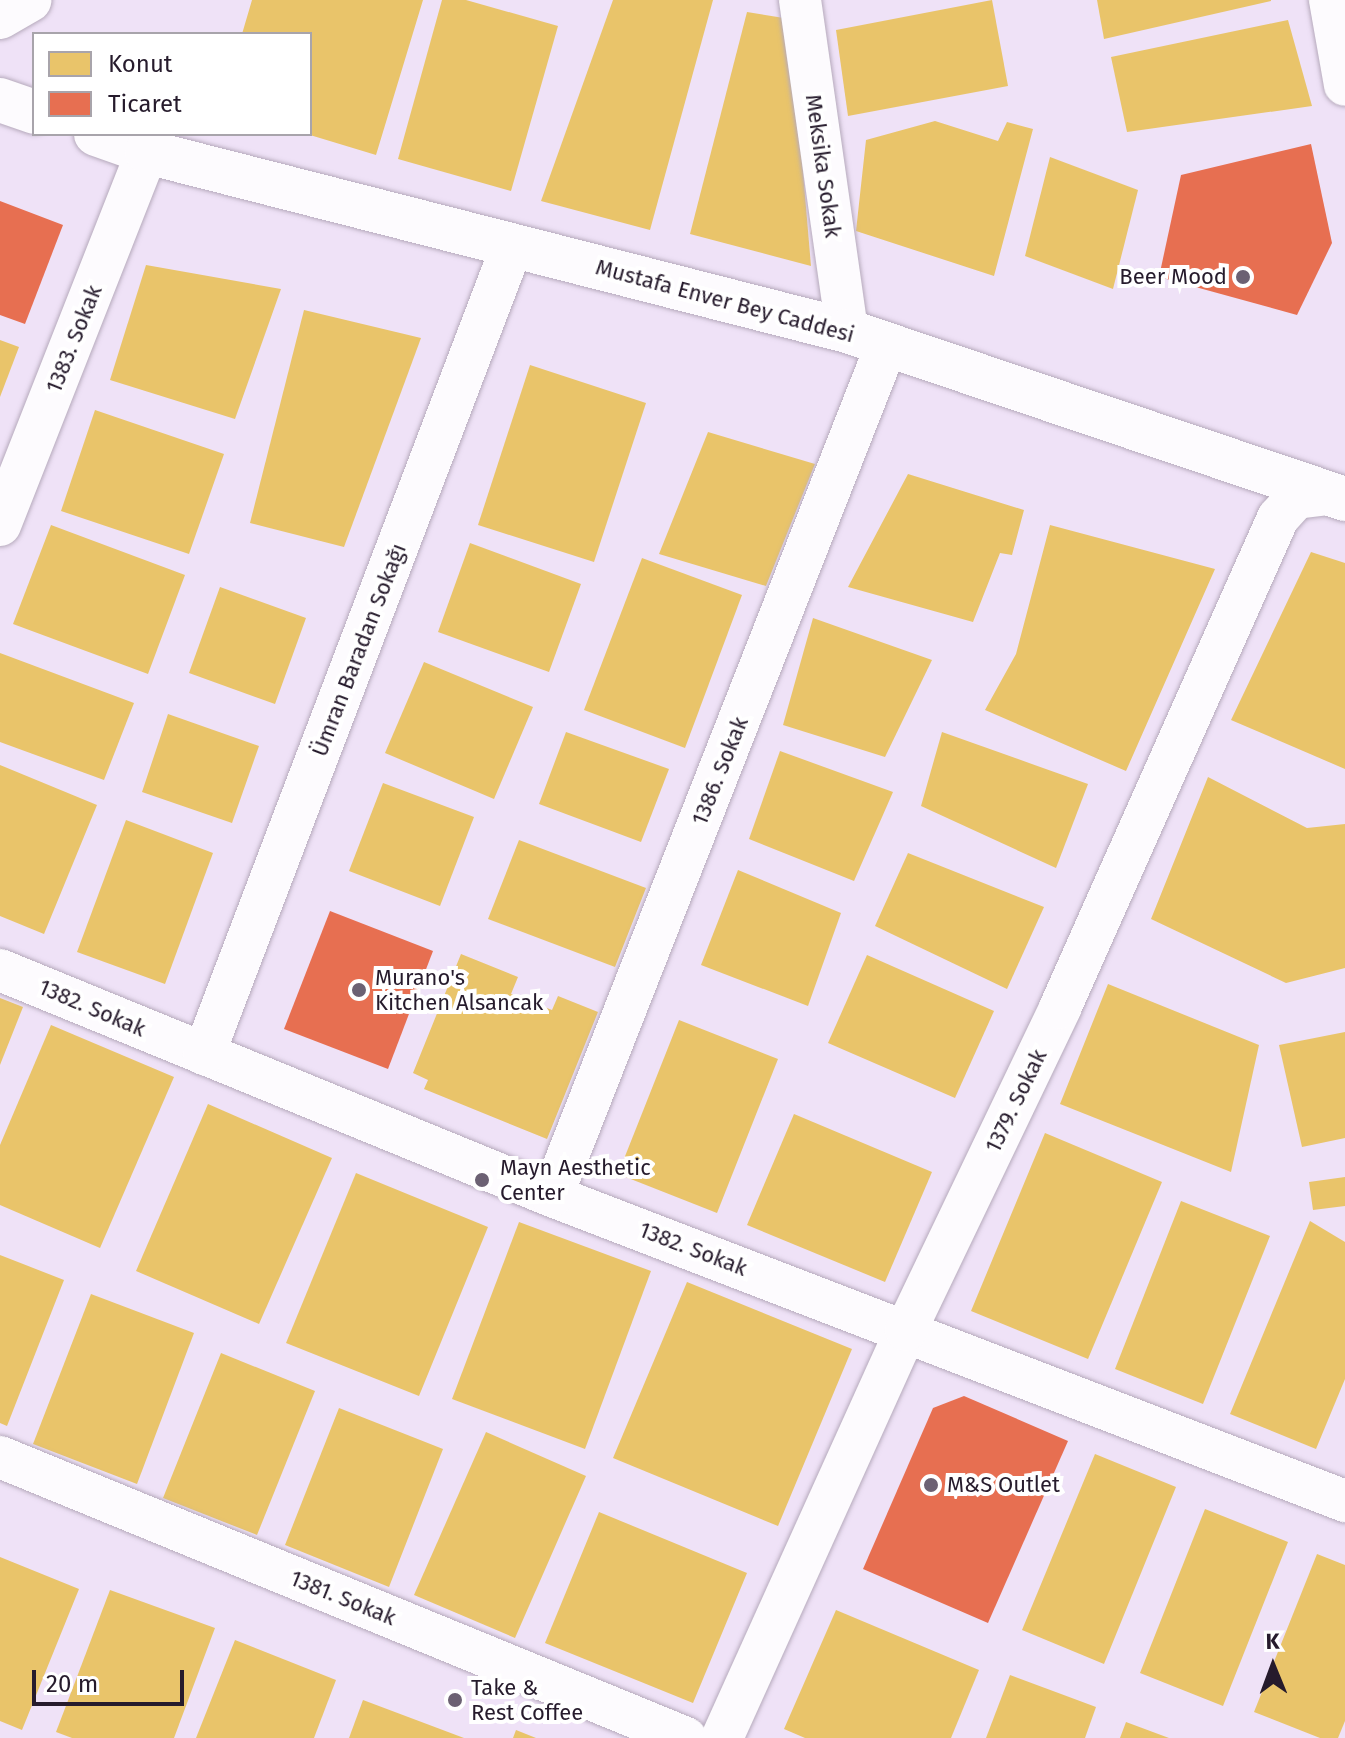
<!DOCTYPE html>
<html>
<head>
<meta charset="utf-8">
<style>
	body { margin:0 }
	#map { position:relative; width:1345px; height:1738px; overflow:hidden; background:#efe2f7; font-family:"Fira Sans",sans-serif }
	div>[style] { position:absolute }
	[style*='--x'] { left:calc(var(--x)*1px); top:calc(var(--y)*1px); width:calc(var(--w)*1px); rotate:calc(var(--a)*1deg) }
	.homes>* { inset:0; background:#e9c46a }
	.shops>* { inset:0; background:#e76f51 }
	.roads { filter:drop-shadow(0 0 2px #b6aabc) drop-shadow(0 0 2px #b6aabc) }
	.street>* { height:42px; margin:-21px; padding:0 21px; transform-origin:21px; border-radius:21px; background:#fdfbfe }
	.secondary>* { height:44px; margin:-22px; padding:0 22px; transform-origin:22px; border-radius:22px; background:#fdfbfe }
	.dots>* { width:22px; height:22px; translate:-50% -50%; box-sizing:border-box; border:4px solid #fff; border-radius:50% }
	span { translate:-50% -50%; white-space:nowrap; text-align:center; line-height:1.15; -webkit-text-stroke:8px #fff; paint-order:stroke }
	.street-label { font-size:22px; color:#261b2c }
	.poi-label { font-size:22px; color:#261b2c }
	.right { translate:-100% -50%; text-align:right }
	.left { translate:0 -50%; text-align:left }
	.legend { position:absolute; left:32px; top:32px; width:280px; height:104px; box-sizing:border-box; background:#fff; border:2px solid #a8a4ab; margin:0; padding:10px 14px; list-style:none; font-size:24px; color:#261b2c }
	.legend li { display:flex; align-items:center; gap:16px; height:40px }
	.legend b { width:40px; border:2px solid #a8a4ab }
	.north { position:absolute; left:1233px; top:1626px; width:80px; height:80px; -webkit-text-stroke:6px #fff; paint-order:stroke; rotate:359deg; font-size:22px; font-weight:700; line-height:32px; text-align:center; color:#261b2c }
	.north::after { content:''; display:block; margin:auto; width:28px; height:36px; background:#261b2c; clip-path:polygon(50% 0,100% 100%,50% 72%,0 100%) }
	.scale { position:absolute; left:32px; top:1670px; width:152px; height:36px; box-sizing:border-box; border:4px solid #261b2c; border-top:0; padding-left:10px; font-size:24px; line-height:28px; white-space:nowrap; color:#261b2c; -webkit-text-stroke:6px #fff; paint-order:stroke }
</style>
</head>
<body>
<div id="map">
	<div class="homes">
		<div style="clip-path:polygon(252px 0,423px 0,376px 155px,310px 135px,310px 34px,242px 34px)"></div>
		<div style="clip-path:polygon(442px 0,466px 0,558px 26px,511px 191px,398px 159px)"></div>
		<div style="clip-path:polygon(613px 0,713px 0,650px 230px,541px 201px)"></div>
		<div style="clip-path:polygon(992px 0,1008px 86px,848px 116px,836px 30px)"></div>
		<div style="clip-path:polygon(1097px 0,1271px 0,1271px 1px,1104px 39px)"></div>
		<div style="clip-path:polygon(747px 12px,790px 19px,811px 266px,690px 234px)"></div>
		<div style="clip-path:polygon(1288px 20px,1312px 106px,1127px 132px,1111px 57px)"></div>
		<div style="clip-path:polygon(935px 121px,998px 141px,1007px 122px,1033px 129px,994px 276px,856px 231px,866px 140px)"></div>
		<div style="clip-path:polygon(1050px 157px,1138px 190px,1113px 289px,1025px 256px)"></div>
		<div style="clip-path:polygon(146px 265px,281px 289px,235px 419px,110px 380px)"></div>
		<div style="clip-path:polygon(304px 310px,421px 338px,344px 547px,250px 523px)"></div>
		<div style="clip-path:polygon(0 340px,19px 347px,0 397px)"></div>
		<div style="clip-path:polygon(530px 365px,646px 403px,594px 562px,478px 525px)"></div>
		<div style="clip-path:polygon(95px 410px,224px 454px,189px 554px,61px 511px)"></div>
		<div style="clip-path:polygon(708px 432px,815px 464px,766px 586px,659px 554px)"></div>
		<div style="clip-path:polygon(908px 474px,1024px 510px,1012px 555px,1000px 553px,973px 622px,848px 587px)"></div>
		<div style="clip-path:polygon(51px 525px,185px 575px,148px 674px,13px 624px)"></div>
		<div style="clip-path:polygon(1050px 525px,1215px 569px,1126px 771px,985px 710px,1016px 654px)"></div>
		<div style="clip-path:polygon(470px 543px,581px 584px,549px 672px,438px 632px)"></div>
		<div style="clip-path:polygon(1311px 552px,1345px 563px,1345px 769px,1231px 720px)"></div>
		<div style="clip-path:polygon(642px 558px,742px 595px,685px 748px,584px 710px)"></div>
		<div style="clip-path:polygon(220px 587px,306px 618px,275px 704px,189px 673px)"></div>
		<div style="clip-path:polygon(813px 618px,932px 660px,885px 757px,783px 725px)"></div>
		<div style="clip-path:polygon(0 653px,134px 703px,104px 780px,0 742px)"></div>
		<div style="clip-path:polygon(424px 662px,533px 707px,494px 799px,385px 753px)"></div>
		<div style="clip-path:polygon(168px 714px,259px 746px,232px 823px,142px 792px)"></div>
		<div style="clip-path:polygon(566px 732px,669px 769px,641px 842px,539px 804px)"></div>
		<div style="clip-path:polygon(942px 732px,1088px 784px,1056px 868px,921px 806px)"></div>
		<div style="clip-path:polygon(780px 751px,893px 792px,854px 881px,749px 839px)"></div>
		<div style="clip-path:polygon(0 765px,97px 805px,44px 934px,0 916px)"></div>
		<div style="clip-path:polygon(1208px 777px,1307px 828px,1345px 824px,1345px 968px,1286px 983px,1151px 919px)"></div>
		<div style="clip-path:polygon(383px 783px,474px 817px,440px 906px,349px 871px)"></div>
		<div style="clip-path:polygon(126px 820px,213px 853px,165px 984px,77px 952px)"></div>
		<div style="clip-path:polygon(519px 840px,646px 888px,615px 967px,488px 919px)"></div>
		<div style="clip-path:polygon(908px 853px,1044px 907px,1007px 989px,875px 926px)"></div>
		<div style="clip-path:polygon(738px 870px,841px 913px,808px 1006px,701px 965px)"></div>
		<div style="clip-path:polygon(461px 954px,518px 977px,511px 994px,552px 1010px,558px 996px,598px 1012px,547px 1139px,424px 1089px,428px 1080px,413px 1073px)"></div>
		<div style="clip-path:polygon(867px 955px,994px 1011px,955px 1098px,828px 1043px)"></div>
		<div style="clip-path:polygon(1108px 984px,1259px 1045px,1231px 1172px,1060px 1104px)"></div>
		<div style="clip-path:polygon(0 998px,23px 1007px,0 1065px)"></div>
		<div style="clip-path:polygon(679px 1020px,778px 1059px,717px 1213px,618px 1174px)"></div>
		<div style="clip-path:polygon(51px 1025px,174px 1077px,100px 1248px,0 1205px,0 1145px)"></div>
		<div style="clip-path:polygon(1345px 1032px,1345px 1138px,1302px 1147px,1279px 1045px)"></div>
		<div style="clip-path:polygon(208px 1104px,332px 1158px,259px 1324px,136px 1271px)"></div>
		<div style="clip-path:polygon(794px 1114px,932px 1172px,885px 1282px,747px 1225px)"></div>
		<div style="clip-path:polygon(1045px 1133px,1162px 1182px,1088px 1359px,971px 1311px)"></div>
		<div style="clip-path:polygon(356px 1173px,488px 1227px,419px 1396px,286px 1343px)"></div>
		<div style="clip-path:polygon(1345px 1177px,1345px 1206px,1313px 1210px,1309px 1182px)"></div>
		<div style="clip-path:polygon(1181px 1201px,1270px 1236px,1203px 1404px,1115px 1369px)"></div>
		<div style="clip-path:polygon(1310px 1221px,1345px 1242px,1345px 1379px,1316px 1449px,1230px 1414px)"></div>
		<div style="clip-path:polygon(519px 1222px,651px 1271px,585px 1449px,452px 1399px)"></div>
		<div style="clip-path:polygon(0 1255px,64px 1280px,7px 1426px,0 1423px)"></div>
		<div style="clip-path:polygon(687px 1282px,852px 1349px,778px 1526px,613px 1458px)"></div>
		<div style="clip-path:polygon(91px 1294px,194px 1333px,137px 1484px,33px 1444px)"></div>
		<div style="clip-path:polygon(221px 1353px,315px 1391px,257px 1535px,163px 1498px)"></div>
		<div style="clip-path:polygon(339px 1408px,443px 1449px,389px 1587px,285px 1545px)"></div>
		<div style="clip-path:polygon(486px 1432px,586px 1476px,515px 1638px,414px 1595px)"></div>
		<div style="clip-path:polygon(1095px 1454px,1176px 1487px,1104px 1664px,1022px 1630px)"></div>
		<div style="clip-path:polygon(1205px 1509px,1288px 1542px,1223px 1706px,1140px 1673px)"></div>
		<div style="clip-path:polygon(599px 1512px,747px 1573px,693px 1703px,545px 1643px)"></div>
		<div style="clip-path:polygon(1317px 1554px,1345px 1565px,1345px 1721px,1338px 1738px,1320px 1738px,1254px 1712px)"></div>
		<div style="clip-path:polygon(0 1557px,79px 1589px,22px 1730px,0 1721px)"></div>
		<div style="clip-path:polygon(110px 1590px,215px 1628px,174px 1738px,72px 1738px,56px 1732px)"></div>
		<div style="clip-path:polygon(836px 1610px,979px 1670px,951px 1738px,805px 1738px,784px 1729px)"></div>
		<div style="clip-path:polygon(235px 1640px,336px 1680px,314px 1738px,196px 1738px)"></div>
		<div style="clip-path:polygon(1010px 1675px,1096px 1707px,1085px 1738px,986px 1738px)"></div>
		<div style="clip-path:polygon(363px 1700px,464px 1738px,349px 1738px)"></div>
		<div style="clip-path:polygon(1126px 1722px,1169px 1738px,1120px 1738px)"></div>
		<div style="clip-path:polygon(516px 1730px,536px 1738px,513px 1738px)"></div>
	</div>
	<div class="shops">
		<div style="clip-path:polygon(1311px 144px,1332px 243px,1297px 315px,1159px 277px,1181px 175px)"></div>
		<div style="clip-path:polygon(0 201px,63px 225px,25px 324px,0 315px)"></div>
		<div style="clip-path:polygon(330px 911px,433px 951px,388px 1069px,284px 1029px)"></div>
		<div style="clip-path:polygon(964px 1396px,1068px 1441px,988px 1623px,863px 1569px,933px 1408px)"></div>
	</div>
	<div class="roads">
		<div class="street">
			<div style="--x:800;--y:0;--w:334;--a:81.9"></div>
			<div style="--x:1330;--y:0;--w:86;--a:80"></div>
			<div style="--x:0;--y:525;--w:401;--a:-68.5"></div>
			<div style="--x:0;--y:970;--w:596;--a:22.27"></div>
			<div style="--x:552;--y:1196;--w:850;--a:21.04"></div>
			<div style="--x:204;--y:1054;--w:865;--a:-69.13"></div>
			<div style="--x:552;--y:1196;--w:915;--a:-68.54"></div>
			<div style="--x:0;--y:1457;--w:741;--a:22.28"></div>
			<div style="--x:722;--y:1738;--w:448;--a:-65.7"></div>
			<div style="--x:906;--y:1330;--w:357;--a:-64.4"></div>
			<div style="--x:1060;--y:1008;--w:536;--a:-66.02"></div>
			<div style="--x:1278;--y:518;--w:27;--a:-48"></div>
			<div style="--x:1296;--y:498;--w:35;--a:-7"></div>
		</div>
		<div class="secondary">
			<div style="--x:0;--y:17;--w:34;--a:-30"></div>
			<div style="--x:0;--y:100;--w:36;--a:19"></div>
			<div style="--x:96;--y:134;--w:54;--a:19.4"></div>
			<div style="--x:147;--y:152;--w:723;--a:14.34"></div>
			<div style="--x:847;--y:331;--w:526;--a:18.64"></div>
		</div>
	</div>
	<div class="dots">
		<div style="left:1243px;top:277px;background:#6c6173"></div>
		<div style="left:359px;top:990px;background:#6c6173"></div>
		<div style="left:482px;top:1180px;background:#6c6173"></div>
		<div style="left:931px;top:1485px;background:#6c6173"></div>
		<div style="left:455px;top:1700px;background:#6c6173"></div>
	</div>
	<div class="street-label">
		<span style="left:823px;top:166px;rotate:82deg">Meksika Sokak</span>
		<span style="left:725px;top:301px;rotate:15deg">Mustafa Enver Bey Caddesi</span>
		<span style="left:74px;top:339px;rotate:-68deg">1383. Sokak</span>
		<span style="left:359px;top:650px;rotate:-69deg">Ümran Baradan Sokağı</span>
		<span style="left:720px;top:771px;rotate:-68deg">1386. Sokak</span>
		<span style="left:92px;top:1008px;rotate:23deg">1382. Sokak</span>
		<span style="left:1016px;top:1101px;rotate:-64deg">1379. Sokak</span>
		<span style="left:693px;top:1249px;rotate:21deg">1382. Sokak</span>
		<span style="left:343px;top:1598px;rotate:22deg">1381. Sokak</span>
	</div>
	<div class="poi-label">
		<span class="right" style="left:1227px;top:277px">Beer Mood</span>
		<span class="left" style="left:375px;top:990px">Murano's<br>Kitchen Alsancak</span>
		<span class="left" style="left:500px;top:1180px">Mayn Aesthetic<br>Center</span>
		<span class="left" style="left:947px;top:1485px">M&amp;S Outlet</span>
		<span class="left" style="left:471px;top:1700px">Take &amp;<br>Rest Coffee</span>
	</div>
	<ul class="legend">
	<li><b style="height:22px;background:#e9c46a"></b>Konut</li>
	<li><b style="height:22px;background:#e76f51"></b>Ticaret</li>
	</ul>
	<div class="north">K</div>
	<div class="scale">20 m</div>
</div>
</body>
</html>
